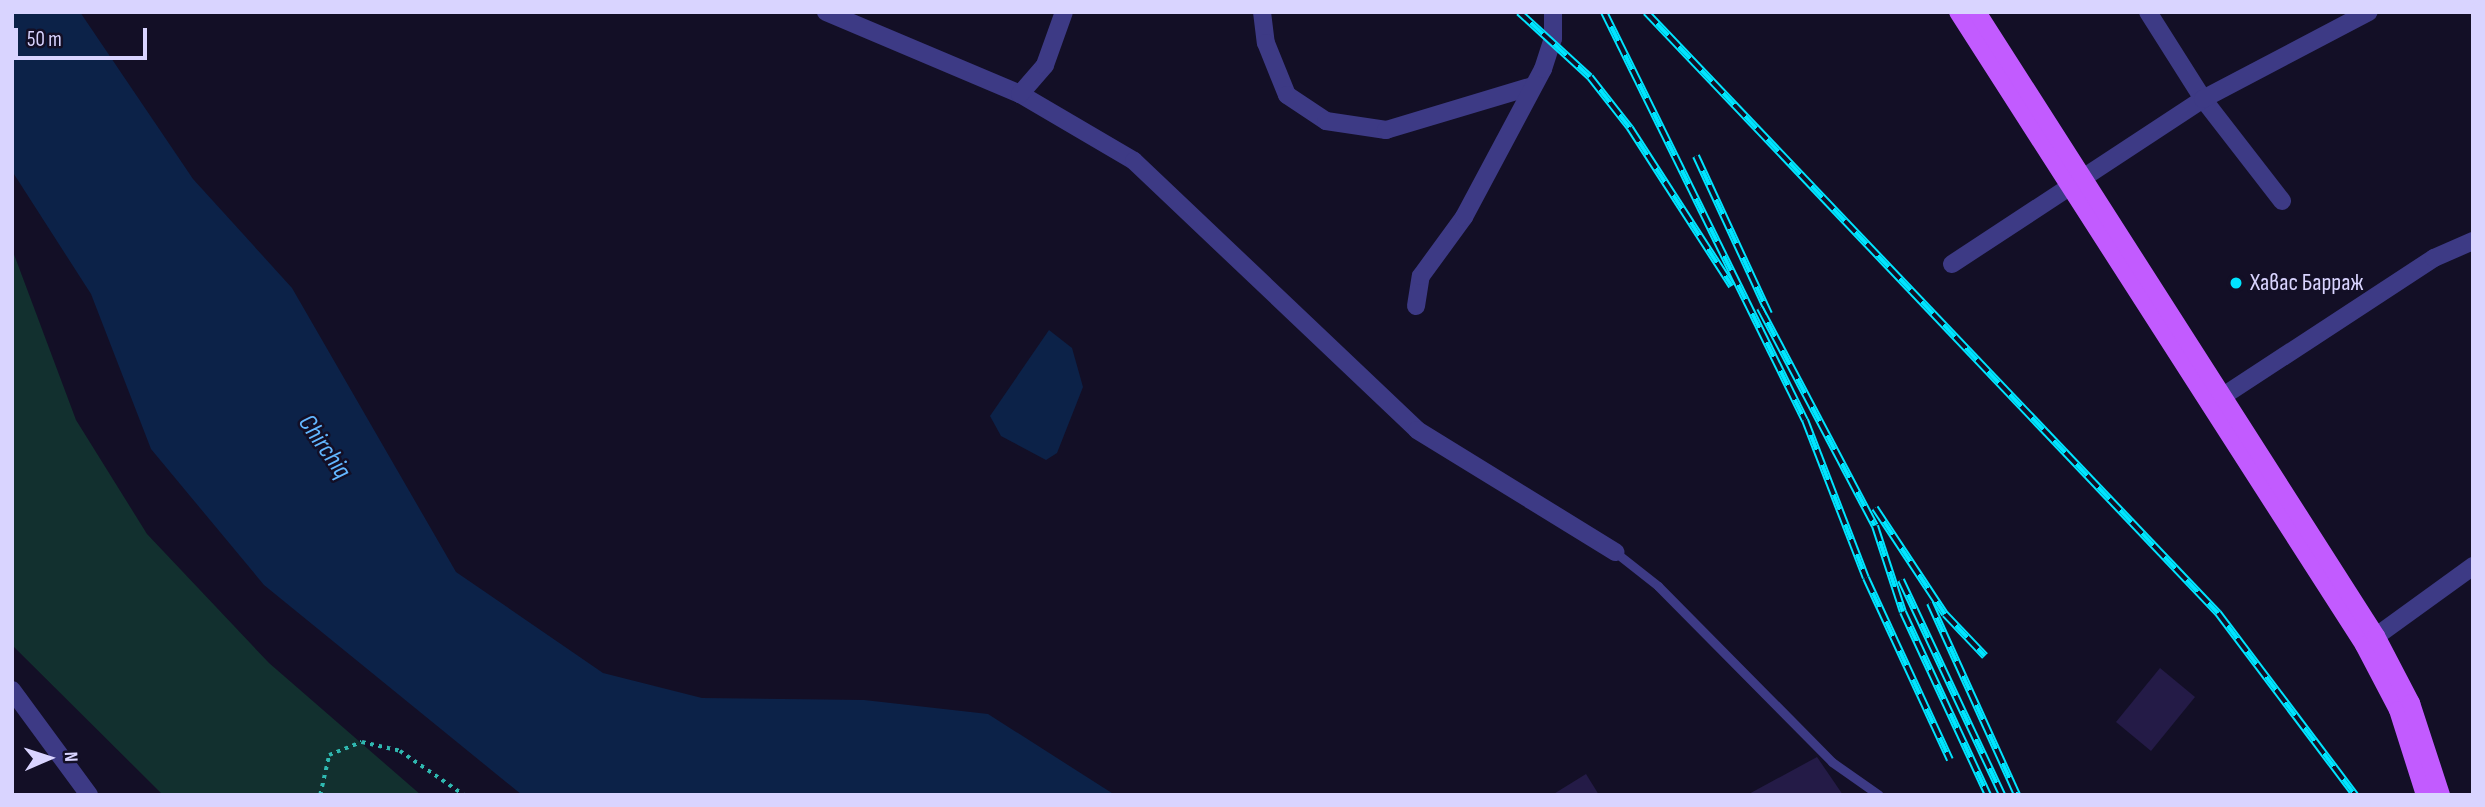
<!DOCTYPE html>
<html>
<head>
<meta charset="utf-8">
<style>
	body { margin:0 }
	#map { position:relative; width:2485px; height:807px; overflow:hidden; background:#130f26; font-family:"Sofia Sans Condensed",sans-serif }
	div>[style] { position:absolute }
	[style*='--x'] { left:calc(var(--x)*1px); top:calc(var(--y)*1px); width:calc(var(--w)*1px); rotate:calc(var(--a)*1deg) }
	.green>* { inset:0; background:#12302f }
	.water>* { inset:0; background:#0c2248 }
	.building>* { inset:0; background:#241b47 }
	.path>* { height:3.5px; margin-top:-1.75px; transform-origin:0; background:repeating-linear-gradient(90deg,#2fb8b0 0 3.5px,transparent 0 8.5px) }
	.service>* { height:9px; margin:-4.5px; padding:0 4.5px; transform-origin:4.5px; border-radius:4.5px; background:#3d3a85 }
	.minor>* { height:18px; margin:-9px; padding:0 9px; transform-origin:9px; border-radius:9px; background:#3d3a85 }
	.primary>* { height:18px; margin:-9px; padding:0 9px; transform-origin:9px; border-radius:9px; background:#c25bff }
	.rail>* { height:8px; margin-top:-4px; transform-origin:0; background:repeating-linear-gradient(90deg,#130f26 0 16px,#00e5ff 0 32px); box-sizing:border-box; border-block:2px solid #00e5ff }
	.dots>* { width:19px; height:19px; translate:-50% -50%; box-sizing:border-box; border:4px solid #130f26; border-radius:50% }
	span { translate:-50% -50%; white-space:nowrap; text-align:center; line-height:1.15; -webkit-text-stroke:5px #130f26; paint-order:stroke }
	.poi-label { font-size:24px; color:#d9d4ff }
	.left { translate:0 -50%; text-align:left }
	.water-label { font-size:26px; color:#62b6ff; font-style:italic }
	.frame { position:absolute; inset:0; border:14px solid #d9d4ff; pointer-events:none }
	.north { position:absolute; left:14px; top:723px; width:70px; height:70px; -webkit-text-stroke:5px #130f26; paint-order:stroke; rotate:87deg; font-size:19px; font-weight:700; line-height:28px; text-align:center; color:#d9d4ff }
	.north::after { content:''; display:block; margin:auto; width:24px; height:32px; background:#d9d4ff; clip-path:polygon(50% 0,100% 100%,50% 72%,0 100%) }
	.scale { position:absolute; left:14px; top:28px; width:133px; height:32px; box-sizing:border-box; border:4px solid #d9d4ff; border-top:0; padding-left:9px; font-size:21px; line-height:24px; white-space:nowrap; color:#d9d4ff; -webkit-text-stroke:5px #130f26; paint-order:stroke }
</style>
</head>
<body>
<div id="map">
	<div class="green">
		<div style="clip-path:polygon(12px 249px,76px 420px,147px 534px,269px 663px,421px 795px,163px 795px,12px 645px)"></div>
	</div>
	<div class="water">
		<div style="clip-path:polygon(12px 12px,80px 12px,193px 179px,292px 288px,456px 572px,603px 673px,702px 698px,864px 700px,988px 714px,1115px 795px,522px 795px,264px 585px,151px 449px,91px 294px,12px 171px)"></div>
		<div style="clip-path:polygon(1049px 330px,1072px 348px,1083px 387px,1057px 453px,1046px 460px,1001px 436px,990px 416px)"></div>
	</div>
	<div class="building">
		<div style="clip-path:polygon(2160px 668px,2195px 697px,2151px 751px,2116px 722px)"></div>
		<div style="clip-path:polygon(1817px 757px,1843px 795px,1747px 795px)"></div>
		<div style="clip-path:polygon(1586px 774px,1599px 795px,1552px 795px)"></div>
	</div>
	<div class="path">
		<div style="--x:320;--y:795;--w:41;--a:-77.3"></div>
		<div style="--x:329;--y:755;--w:35;--a:-22"></div>
		<div style="--x:362;--y:742;--w:39;--a:13"></div>
		<div style="--x:400;--y:751;--w:78;--a:34.5"></div>
	</div>
	<div class="service">
		<div style="--x:1615;--y:552;--w:55;--a:38.3"></div>
		<div style="--x:1658;--y:586;--w:247;--a:45.3"></div>
		<div style="--x:1832;--y:762;--w:57;--a:35.1"></div>
	</div>
	<div class="minor">
		<div style="--x:826;--y:12;--w:211;--a:22.9"></div>
		<div style="--x:1020;--y:94;--w:132;--a:30.4"></div>
		<div style="--x:1134;--y:161;--w:390;--a:43.5"></div>
		<div style="--x:1417;--y:430;--w:233;--a:31.6"></div>
		<div style="--x:1262;--y:12;--w:31;--a:83"></div>
		<div style="--x:1266;--y:43;--w:56;--a:68"></div>
		<div style="--x:1287;--y:95;--w:47;--a:33.7"></div>
		<div style="--x:1326;--y:121;--w:61;--a:8.5"></div>
		<div style="--x:1386;--y:130;--w:153;--a:-16.7"></div>
		<div style="--x:2148;--y:12;--w:103;--a:57.7"></div>
		<div style="--x:2203;--y:99;--w:129;--a:52.2"></div>
		<div style="--x:1020;--y:94;--w:38;--a:-49"></div>
		<div style="--x:1045;--y:65;--w:56;--a:-70.3"></div>
		<div style="--x:1952;--y:264;--w:300;--a:-33.3"></div>
		<div style="--x:2203;--y:99;--w:187;--a:-27.7"></div>
		<div style="--x:1416;--y:306;--w:30;--a:-81"></div>
		<div style="--x:1421;--y:276;--w:73;--a:-53.9"></div>
		<div style="--x:1464;--y:217;--w:168;--a:-61.9"></div>
		<div style="--x:1543;--y:69;--w:32;--a:-72"></div>
		<div style="--x:1553;--y:39;--w:27;--a:-90"></div>
		<div style="--x:2214;--y:402;--w:263;--a:-33.2"></div>
		<div style="--x:2434;--y:258;--w:43;--a:-23.6"></div>
		<div style="--x:2364;--y:645;--w:135;--a:-35.9"></div>
		<div style="--x:12;--y:690;--w:130;--a:53.7"></div>
	</div>
	<div class="primary">
		<div style="--x:1958;--y:12;--w:752;--a:57.32"></div>
		<div style="--x:2364;--y:645;--w:73;--a:62.4"></div>
		<div style="--x:2398;--y:710;--w:89;--a:72.4"></div>
		<div style="--x:1977;--y:12;--w:741;--a:57.4"></div>
		<div style="--x:2376;--y:636;--w:76;--a:62.4"></div>
		<div style="--x:2411;--y:703;--w:97;--a:71.9"></div>
	</div>
	<div class="rail">
		<div style="--x:1519;--y:12;--w:96;--a:42.5"></div>
		<div style="--x:1590;--y:77;--w:65;--a:51.9"></div>
		<div style="--x:1630;--y:128;--w:188;--a:57.2"></div>
		<div style="--x:1604;--y:12;--w:455;--a:63.8"></div>
		<div style="--x:1805;--y:420;--w:169;--a:68.9"></div>
		<div style="--x:1866;--y:578;--w:200;--a:65.2"></div>
		<div style="--x:1646;--y:12;--w:830;--a:46.42"></div>
		<div style="--x:2218;--y:613;--w:228;--a:53"></div>
		<div style="--x:1696;--y:156;--w:174;--a:65.2"></div>
		<div style="--x:1760;--y:308;--w:246;--a:62.2"></div>
		<div style="--x:1875;--y:526;--w:90;--a:72"></div>
		<div style="--x:1903;--y:612;--w:202;--a:65.1"></div>
		<div style="--x:1875;--y:508;--w:127;--a:56.6"></div>
		<div style="--x:1945;--y:614;--w:58;--a:46.4"></div>
		<div style="--x:1901;--y:580;--w:238;--a:64.8"></div>
		<div style="--x:1930;--y:603;--w:211;--a:65.6"></div>
	</div>
	<div class="dots">
		<div style="left:2236px;top:283px;background:#00e5ff"></div>
	</div>
	<div class="poi-label">
		<span class="left" style="left:2250px;top:283px">Хавас Барраж</span>
	</div>
	<div class="water-label">
		<span style="left:324px;top:447px;rotate:55deg">Chirchiq</span>
	</div>
	<div class="frame"></div>
	<div class="north">N</div>
	<div class="scale">50 m</div>
</div>
</body>
</html>
